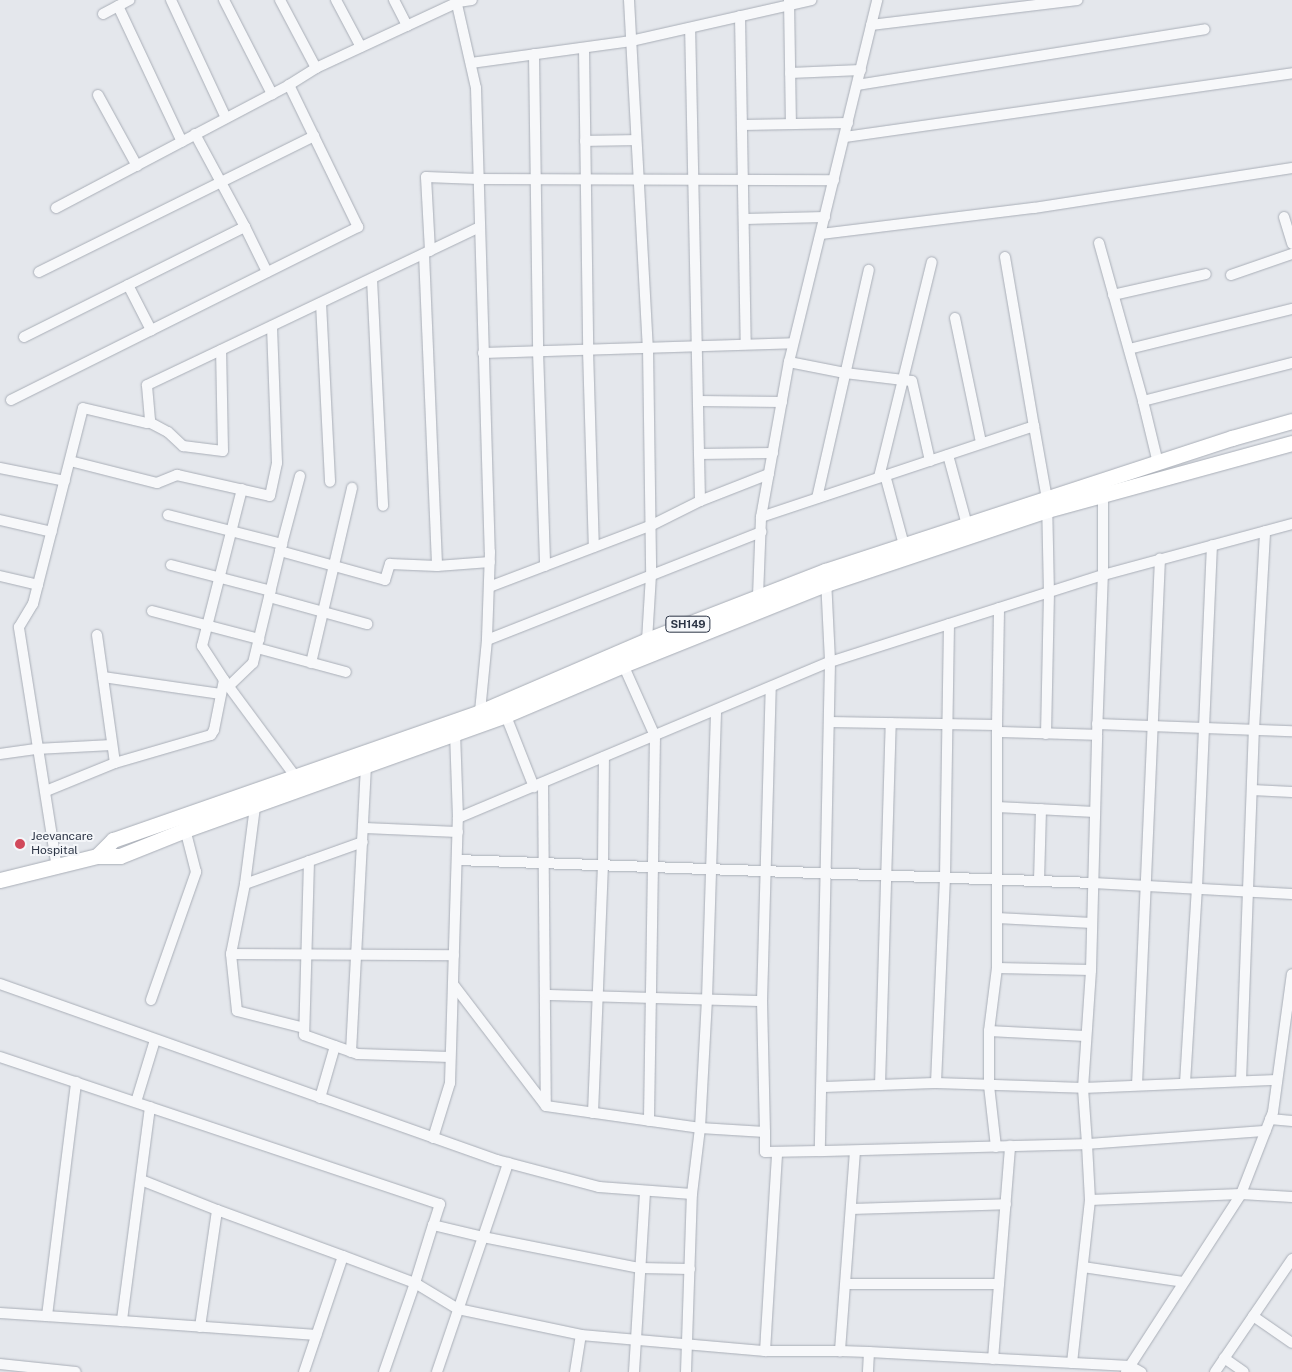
<!DOCTYPE html>
<html>
<head>
<meta charset="utf-8">
<style>
	body { margin:0 }
	#map { position:relative; width:1292px; height:1372px; overflow:hidden; background:#e4e7ec; font-family:"Public Sans",sans-serif }
	div>[style] { position:absolute }
	[style*='--x'] { left:calc(var(--x)*1px); top:calc(var(--y)*1px); width:calc(var(--w)*1px); rotate:calc(var(--a)*1deg) }
	.roads { filter:drop-shadow(0 0 1px #a9aeb7) drop-shadow(0 0 1px #a9aeb7) }
	.street>* { height:10px; margin:-5px; padding:0 5px; transform-origin:5px; border-radius:5px; background:#f7f8fa }
	.primary>* { height:15px; margin:-7.5px; padding:0 7.5px; transform-origin:7.5px; border-radius:7.5px; background:#fff }
	.dots>* { width:14px; height:14px; translate:-50% -50%; box-sizing:border-box; border:2px solid #f4f6f9; border-radius:50% }
	span { translate:-50% -50%; white-space:nowrap; text-align:center; line-height:1.15; -webkit-text-stroke:4px #f4f6f9; paint-order:stroke }
	.shield-label span { padding:1px 4px; background:#f4f6f9; border:1px solid; border-radius:4px; -webkit-text-stroke-width:0 }
	.shield-label { font-size:11px; color:#2b3445; font-weight:700 }
	.poi-label { font-size:12px; color:#2b3445 }
	.left { translate:0 -50%; text-align:left }
</style>
</head>
<body>
<div id="map">
	<div class="roads">
		<div class="street">
			<div style="--x:171;--y:0;--w:130;--a:65"></div>
			<div style="--x:224;--y:0;--w:106;--a:62.9"></div>
			<div style="--x:336;--y:0;--w:53;--a:62"></div>
			<div style="--x:394;--y:0;--w:29;--a:63"></div>
			<div style="--x:456;--y:0;--w:90;--a:77.2"></div>
			<div style="--x:476;--y:88;--w:464;--a:88.3"></div>
			<div style="--x:490;--y:552;--w:88;--a:92"></div>
			<div style="--x:487;--y:640;--w:72;--a:95.6"></div>
			<div style="--x:629;--y:0;--w:348;--a:86.9"></div>
			<div style="--x:648;--y:347;--w:228;--a:89.2"></div>
			<div style="--x:651;--y:575;--w:65;--a:93.5"></div>
			<div style="--x:789;--y:0;--w:124;--a:89.1"></div>
			<div style="--x:118;--y:6;--w:150;--a:64.8"></div>
			<div style="--x:103;--y:14;--w:30;--a:-28"></div>
			<div style="--x:740;--y:16;--w:328;--a:89"></div>
			<div style="--x:871;--y:25;--w:208;--a:-6.9"></div>
			<div style="--x:584;--y:48;--w:302;--a:89.2"></div>
			<div style="--x:588;--y:350;--w:197;--a:88.3"></div>
			<div style="--x:534;--y:54;--w:297;--a:89.2"></div>
			<div style="--x:538;--y:351;--w:215;--a:88.1"></div>
			<div style="--x:471;--y:63;--w:162;--a:-7.8"></div>
			<div style="--x:631;--y:41;--w:185;--a:-12.8"></div>
			<div style="--x:316;--y:68;--w:157;--a:-24.9"></div>
			<div style="--x:458;--y:2;--w:14;--a:-8"></div>
			<div style="--x:790;--y:73;--w:71;--a:-2.4"></div>
			<div style="--x:857;--y:85;--w:352;--a:-9.1"></div>
			<div style="--x:98;--y:95;--w:81;--a:61.2"></div>
			<div style="--x:743;--y:125;--w:105;--a:-1.1"></div>
			<div style="--x:195;--y:134;--w:106;--a:61.7"></div>
			<div style="--x:845;--y:137;--w:452;--a:-8.1"></div>
			<div style="--x:585;--y:141;--w:51;--a:-1.1"></div>
			<div style="--x:56;--y:208;--w:263;--a:-27.8"></div>
			<div style="--x:289;--y:85;--w:32;--a:-32"></div>
			<div style="--x:316;--y:68;--w:77;--a:-117.9"></div>
			<div style="--x:1284;--y:217;--w:28;--a:73"></div>
			<div style="--x:745;--y:219;--w:80;--a:-1.4"></div>
			<div style="--x:821;--y:234;--w:215;--a:-7"></div>
			<div style="--x:1034;--y:208;--w:261;--a:-8.8"></div>
			<div style="--x:1099;--y:243;--w:164;--a:74.4"></div>
			<div style="--x:1143;--y:401;--w:64;--a:76.4"></div>
			<div style="--x:430;--y:251;--w:74;--a:-93.1"></div>
			<div style="--x:426;--y:177;--w:52;--a:2.2"></div>
			<div style="--x:478;--y:179;--w:356;--a:0.2"></div>
			<div style="--x:424;--y:254;--w:312;--a:87.6"></div>
			<div style="--x:1005;--y:257;--w:171;--a:80.3"></div>
			<div style="--x:39;--y:272;--w:307;--a:-26.3"></div>
			<div style="--x:1231;--y:275;--w:65;--a:-19"></div>
			<div style="--x:372;--y:279;--w:227;--a:87.2"></div>
			<div style="--x:128;--y:285;--w:51;--a:62.9"></div>
			<div style="--x:1113;--y:295;--w:95;--a:-12.7"></div>
			<div style="--x:321;--y:303;--w:179;--a:87.1"></div>
			<div style="--x:955;--y:318;--w:127;--a:78.2"></div>
			<div style="--x:24;--y:337;--w:247;--a:-26.5"></div>
			<div style="--x:245;--y:227;--w:50;--a:63.9"></div>
			<div style="--x:1129;--y:349;--w:168;--a:-13.8"></div>
			<div style="--x:483;--y:353;--w:310;--a:-1.8"></div>
			<div style="--x:789;--y:362;--w:57;--a:11.1"></div>
			<div style="--x:845;--y:373;--w:67;--a:6.8"></div>
			<div style="--x:912;--y:381;--w:82;--a:77.3"></div>
			<div style="--x:11;--y:400;--w:388;--a:-26.5"></div>
			<div style="--x:358;--y:227;--w:158;--a:-115.9"></div>
			<div style="--x:698;--y:401;--w:84;--a:0.7"></div>
			<div style="--x:1143;--y:401;--w:154;--a:-14.3"></div>
			<div style="--x:149;--y:422;--w:21;--a:28"></div>
			<div style="--x:168;--y:432;--w:21;--a:43"></div>
			<div style="--x:183;--y:446;--w:40;--a:7.1"></div>
			<div style="--x:223;--y:451;--w:101;--a:-91.1"></div>
			<div style="--x:699;--y:454;--w:74;--a:-0.8"></div>
			<div style="--x:948;--y:455;--w:73;--a:74.8"></div>
			<div style="--x:70;--y:461;--w:90;--a:14.2"></div>
			<div style="--x:157;--y:483;--w:22;--a:-22"></div>
			<div style="--x:177;--y:475;--w:95;--a:12.7"></div>
			<div style="--x:270;--y:496;--w:34;--a:-78"></div>
			<div style="--x:277;--y:463;--w:137;--a:-92.1"></div>
			<div style="--x:0;--y:468;--w:66;--a:11.3"></div>
			<div style="--x:885;--y:475;--w:73;--a:74.8"></div>
			<div style="--x:300;--y:476;--w:78;--a:104.9"></div>
			<div style="--x:280;--y:551;--w:109;--a:15.4"></div>
			<div style="--x:385;--y:580;--w:17;--a:-73"></div>
			<div style="--x:390;--y:564;--w:47;--a:2.4"></div>
			<div style="--x:437;--y:566;--w:53;--a:-4.3"></div>
			<div style="--x:879;--y:477;--w:221;--a:-76.2"></div>
			<div style="--x:242;--y:489;--w:162;--a:104.3"></div>
			<div style="--x:202;--y:646;--w:40;--a:57.1"></div>
			<div style="--x:224;--y:680;--w:119;--a:53.5"></div>
			<div style="--x:817;--y:498;--w:234;--a:-77.2"></div>
			<div style="--x:700;--y:501;--w:74;--a:-21.4"></div>
			<div style="--x:168;--y:515;--w:118;--a:14.3"></div>
			<div style="--x:761;--y:517;--w:288;--a:-18.4"></div>
			<div style="--x:1034;--y:426;--w:74;--a:79.9"></div>
			<div style="--x:1047;--y:499;--w:93;--a:88.8"></div>
			<div style="--x:1049;--y:592;--w:142;--a:91.2"></div>
			<div style="--x:0;--y:520;--w:53;--a:13"></div>
			<div style="--x:171;--y:565;--w:103;--a:14.6"></div>
			<div style="--x:0;--y:576;--w:39;--a:13"></div>
			<div style="--x:826;--y:579;--w:83;--a:87.2"></div>
			<div style="--x:830;--y:662;--w:489;--a:91.2"></div>
			<div style="--x:820;--y:1151;--w:267;--a:-1.5"></div>
			<div style="--x:1087;--y:1144;--w:56;--a:-94.1"></div>
			<div style="--x:1083;--y:1088;--w:118;--a:-86.1"></div>
			<div style="--x:1091;--y:970;--w:235;--a:-88.5"></div>
			<div style="--x:1097;--y:735;--w:160;--a:-87.9"></div>
			<div style="--x:1103;--y:575;--w:86;--a:-90"></div>
			<div style="--x:489;--y:587;--w:172;--a:-20.8"></div>
			<div style="--x:650;--y:526;--w:56;--a:-26.6"></div>
			<div style="--x:700;--y:501;--w:473;--a:-91.2"></div>
			<div style="--x:758;--y:596;--w:79;--a:-87.8"></div>
			<div style="--x:761;--y:517;--w:158;--a:-79.8"></div>
			<div style="--x:789;--y:362;--w:373;--a:-76.3"></div>
			<div style="--x:269;--y:597;--w:102;--a:15.4"></div>
			<div style="--x:152;--y:611;--w:111;--a:14.7"></div>
			<div style="--x:97;--y:635;--w:129;--a:82"></div>
			<div style="--x:487;--y:640;--w:295;--a:-21.5"></div>
			<div style="--x:257;--y:648;--w:92;--a:15.1"></div>
			<div style="--x:621;--y:660;--w:83;--a:65.9"></div>
			<div style="--x:655;--y:736;--w:385;--a:90.9"></div>
			<div style="--x:311;--y:663;--w:180;--a:-76.8"></div>
			<div style="--x:103;--y:677;--w:119;--a:8.2"></div>
			<div style="--x:229;--y:686;--w:33;--a:-44"></div>
			<div style="--x:253;--y:663;--w:115;--a:-76.4"></div>
			<div style="--x:504;--y:711;--w:82;--a:68.5"></div>
			<div style="--x:829;--y:722;--w:168;--a:1"></div>
			<div style="--x:997;--y:725;--w:117;--a:-89"></div>
			<div style="--x:1097;--y:724;--w:195;--a:2.1"></div>
			<div style="--x:997;--y:732;--w:100;--a:1.7"></div>
			<div style="--x:0;--y:754;--w:36;--a:-8"></div>
			<div style="--x:36;--y:749;--w:76;--a:-3"></div>
			<div style="--x:543;--y:783;--w:323;--a:89.5"></div>
			<div style="--x:1252;--y:790;--w:40;--a:2.9"></div>
			<div style="--x:46;--y:791;--w:74;--a:-22.1"></div>
			<div style="--x:115;--y:763;--w:100;--a:-16.3"></div>
			<div style="--x:211;--y:735;--w:6;--a:-59"></div>
			<div style="--x:214;--y:730;--w:51;--a:-78.7"></div>
			<div style="--x:256;--y:799;--w:86;--a:97.4"></div>
			<div style="--x:245;--y:884;--w:71;--a:101.3"></div>
			<div style="--x:231;--y:954;--w:223;--a:0.3"></div>
			<div style="--x:997;--y:807;--w:98;--a:2.9"></div>
			<div style="--x:458;--y:818;--w:403;--a:-22.8"></div>
			<div style="--x:830;--y:662;--w:287;--a:-17.7"></div>
			<div style="--x:1103;--y:575;--w:196;--a:-15.1"></div>
			<div style="--x:364;--y:828;--w:94;--a:2.4"></div>
			<div style="--x:457;--y:860;--w:636;--a:2.07"></div>
			<div style="--x:1093;--y:883;--w:199;--a:3.2"></div>
			<div style="--x:309;--y:861;--w:174;--a:91.6"></div>
			<div style="--x:304;--y:1035;--w:57;--a:19.4"></div>
			<div style="--x:358;--y:1054;--w:92;--a:1.9"></div>
			<div style="--x:57;--y:868;--w:244;--a:-99"></div>
			<div style="--x:19;--y:627;--w:27;--a:-59"></div>
			<div style="--x:33;--y:604;--w:202;--a:-75.7"></div>
			<div style="--x:83;--y:408;--w:66;--a:13.2"></div>
			<div style="--x:147;--y:423;--w:4;--a:-45"></div>
			<div style="--x:150;--y:420;--w:35;--a:-95"></div>
			<div style="--x:147;--y:385;--w:368;--a:-25.4"></div>
			<div style="--x:1039;--y:881;--w:72;--a:-88.4"></div>
			<div style="--x:245;--y:884;--w:125;--a:-19.6"></div>
			<div style="--x:997;--y:918;--w:95;--a:3"></div>
			<div style="--x:231;--y:954;--w:57;--a:84"></div>
			<div style="--x:237;--y:1011;--w:69;--a:14.2"></div>
			<div style="--x:997;--y:968;--w:94;--a:1.2"></div>
			<div style="--x:0;--y:984;--w:527;--a:19.5"></div>
			<div style="--x:497;--y:1160;--w:106;--a:14.8"></div>
			<div style="--x:599;--y:1187;--w:93;--a:4.3"></div>
			<div style="--x:692;--y:1194;--w:66;--a:-83.1"></div>
			<div style="--x:700;--y:1128;--w:65;--a:3.5"></div>
			<div style="--x:765;--y:1132;--w:20;--a:90"></div>
			<div style="--x:765;--y:1152;--w:55;--a:-1"></div>
			<div style="--x:453;--y:984;--w:153;--a:52.7"></div>
			<div style="--x:546;--y:1106;--w:156;--a:8.1"></div>
			<div style="--x:700;--y:1128;--w:129;--a:-86.9"></div>
			<div style="--x:707;--y:999;--w:289;--a:-88.2"></div>
			<div style="--x:546;--y:995;--w:216;--a:1.6"></div>
			<div style="--x:762;--y:1001;--w:131;--a:88.7"></div>
			<div style="--x:151;--y:1000;--w:136;--a:-70.6"></div>
			<div style="--x:196;--y:872;--w:49;--a:-104.3"></div>
			<div style="--x:762;--y:1001;--w:314;--a:-88.4"></div>
			<div style="--x:989;--y:1031;--w:96;--a:3"></div>
			<div style="--x:351;--y:1052;--w:286;--a:-87"></div>
			<div style="--x:0;--y:1057;--w:464;--a:18.5"></div>
			<div style="--x:440;--y:1204;--w:22;--a:108"></div>
			<div style="--x:433;--y:1225;--w:51;--a:13.5"></div>
			<div style="--x:483;--y:1237;--w:160;--a:11.2"></div>
			<div style="--x:640;--y:1268;--w:50;--a:1.1"></div>
			<div style="--x:1241;--y:1081;--w:351;--a:-87.9"></div>
			<div style="--x:1254;--y:730;--w:199;--a:-86.8"></div>
			<div style="--x:936;--y:1083;--w:147;--a:1.9"></div>
			<div style="--x:1083;--y:1088;--w:194;--a:-2.4"></div>
			<div style="--x:1185;--y:1083;--w:195;--a:-86.5"></div>
			<div style="--x:1197;--y:888;--w:343;--a:-87.5"></div>
			<div style="--x:880;--y:1085;--w:362;--a:-88.3"></div>
			<div style="--x:1137;--y:1085;--w:527;--a:-87.5"></div>
			<div style="--x:822;--y:1087;--w:114;--a:-2"></div>
			<div style="--x:936;--y:1083;--w:205;--a:-87.5"></div>
			<div style="--x:945;--y:878;--w:254;--a:-89.1"></div>
			<div style="--x:320;--y:1098;--w:54;--a:-73.9"></div>
			<div style="--x:136;--y:1102;--w:65;--a:-73"></div>
			<div style="--x:150;--y:1107;--w:216;--a:97.5"></div>
			<div style="--x:122;--y:1321;--w:195;--a:4.1"></div>
			<div style="--x:593;--y:1113;--w:247;--a:-87.7"></div>
			<div style="--x:603;--y:866;--w:109;--a:-89.5"></div>
			<div style="--x:1270;--y:1119;--w:22;--a:5"></div>
			<div style="--x:433;--y:1138;--w:58;--a:-72.8"></div>
			<div style="--x:450;--y:1083;--w:265;--a:-88.3"></div>
			<div style="--x:458;--y:818;--w:85;--a:-92"></div>
			<div style="--x:996;--y:1147;--w:61;--a:-96.5"></div>
			<div style="--x:989;--y:1086;--w:55;--a:-90"></div>
			<div style="--x:989;--y:1031;--w:64;--a:-82.8"></div>
			<div style="--x:997;--y:968;--w:243;--a:-90"></div>
			<div style="--x:855;--y:1151;--w:201;--a:94.3"></div>
			<div style="--x:840;--y:1351;--w:29;--a:2"></div>
			<div style="--x:869;--y:1352;--w:20;--a:93"></div>
			<div style="--x:141;--y:1180;--w:82;--a:21.5"></div>
			<div style="--x:1090;--y:1200;--w:151;--a:-2.3"></div>
			<div style="--x:1241;--y:1194;--w:51;--a:3.4"></div>
			<div style="--x:851;--y:1209;--w:155;--a:-1.8"></div>
			<div style="--x:1083;--y:1267;--w:101;--a:8.5"></div>
			<div style="--x:846;--y:1284;--w:153;--a:0"></div>
			<div style="--x:0;--y:1313;--w:122;--a:3.8"></div>
			<div style="--x:47;--y:1316;--w:236;--a:-82.9"></div>
			<div style="--x:1253;--y:1316;--w:47;--a:34.7"></div>
			<div style="--x:200;--y:1327;--w:118;--a:-81.7"></div>
			<div style="--x:217;--y:1210;--w:134;--a:20.1"></div>
			<div style="--x:765;--y:1351;--w:75;--a:0"></div>
			<div style="--x:869;--y:1352;--w:261;--a:3.1"></div>
			<div style="--x:1130;--y:1366;--w:13;--a:29"></div>
			<div style="--x:1224;--y:1358;--w:24;--a:35"></div>
			<div style="--x:993;--y:1359;--w:214;--a:-85.4"></div>
			<div style="--x:1072;--y:1363;--w:164;--a:-83.7"></div>
			<div style="--x:1090;--y:1200;--w:56;--a:-93.1"></div>
			<div style="--x:1087;--y:1144;--w:179;--a:-4.2"></div>
			<div style="--x:0;--y:1364;--w:76;--a:6"></div>
			<div style="--x:304;--y:1372;--w:122;--a:-71.4"></div>
			<div style="--x:343;--y:1256;--w:77;--a:20.6"></div>
			<div style="--x:415;--y:1283;--w:61;--a:-72.8"></div>
			<div style="--x:384;--y:1372;--w:94;--a:-70.8"></div>
			<div style="--x:415;--y:1283;--w:50;--a:31.2"></div>
			<div style="--x:458;--y:1309;--w:126;--a:11.9"></div>
			<div style="--x:581;--y:1335;--w:185;--a:5"></div>
			<div style="--x:765;--y:1351;--w:199;--a:-86.5"></div>
			<div style="--x:437;--y:1372;--w:221;--a:-71.2"></div>
			<div style="--x:575;--y:1372;--w:37;--a:-81"></div>
			<div style="--x:634;--y:1372;--w:181;--a:-86.5"></div>
			<div style="--x:686;--y:1372;--w:178;--a:-88.1"></div>
			<div style="--x:1126;--y:1372;--w:212;--a:-57.1"></div>
			<div style="--x:1241;--y:1194;--w:88;--a:-68.7"></div>
			<div style="--x:1273;--y:1112;--w:139;--a:-82.2"></div>
			<div style="--x:1215;--y:1372;--w:137;--a:-55.7"></div>
		</div>
		<div class="primary">
			<div style="--x:97;--y:856;--w:23;--a:-45"></div>
			<div style="--x:113;--y:840;--w:389;--a:-19.2"></div>
			<div style="--x:480;--y:712;--w:182;--a:-23.3"></div>
			<div style="--x:647;--y:640;--w:191;--a:-21.2"></div>
			<div style="--x:825;--y:571;--w:428;--a:-18.1"></div>
			<div style="--x:1232;--y:438;--w:62;--a:-15.8"></div>
			<div style="--x:0;--y:880;--w:100;--a:-13.9"></div>
			<div style="--x:97;--y:856;--w:23;--a:0"></div>
			<div style="--x:120;--y:856;--w:70;--a:-21.8"></div>
			<div style="--x:185;--y:830;--w:341;--a:-19.7"></div>
			<div style="--x:506;--y:715;--w:127;--a:-23.1"></div>
			<div style="--x:623;--y:665;--w:219;--a:-21.8"></div>
			<div style="--x:826;--y:584;--w:233;--a:-18.5"></div>
			<div style="--x:1047;--y:510;--w:254;--a:-15.3"></div>
		</div>
	</div>
	<div class="dots">
		<div style="left:20px;top:844px;background:#d1495b"></div>
	</div>
	<div class="shield-label">
		<span style="left:688px;top:624px">SH149</span>
	</div>
	<div class="poi-label">
		<span class="left" style="left:31px;top:844px">Jeevancare<br>Hospital</span>
	</div>
</div>
</body>
</html>
